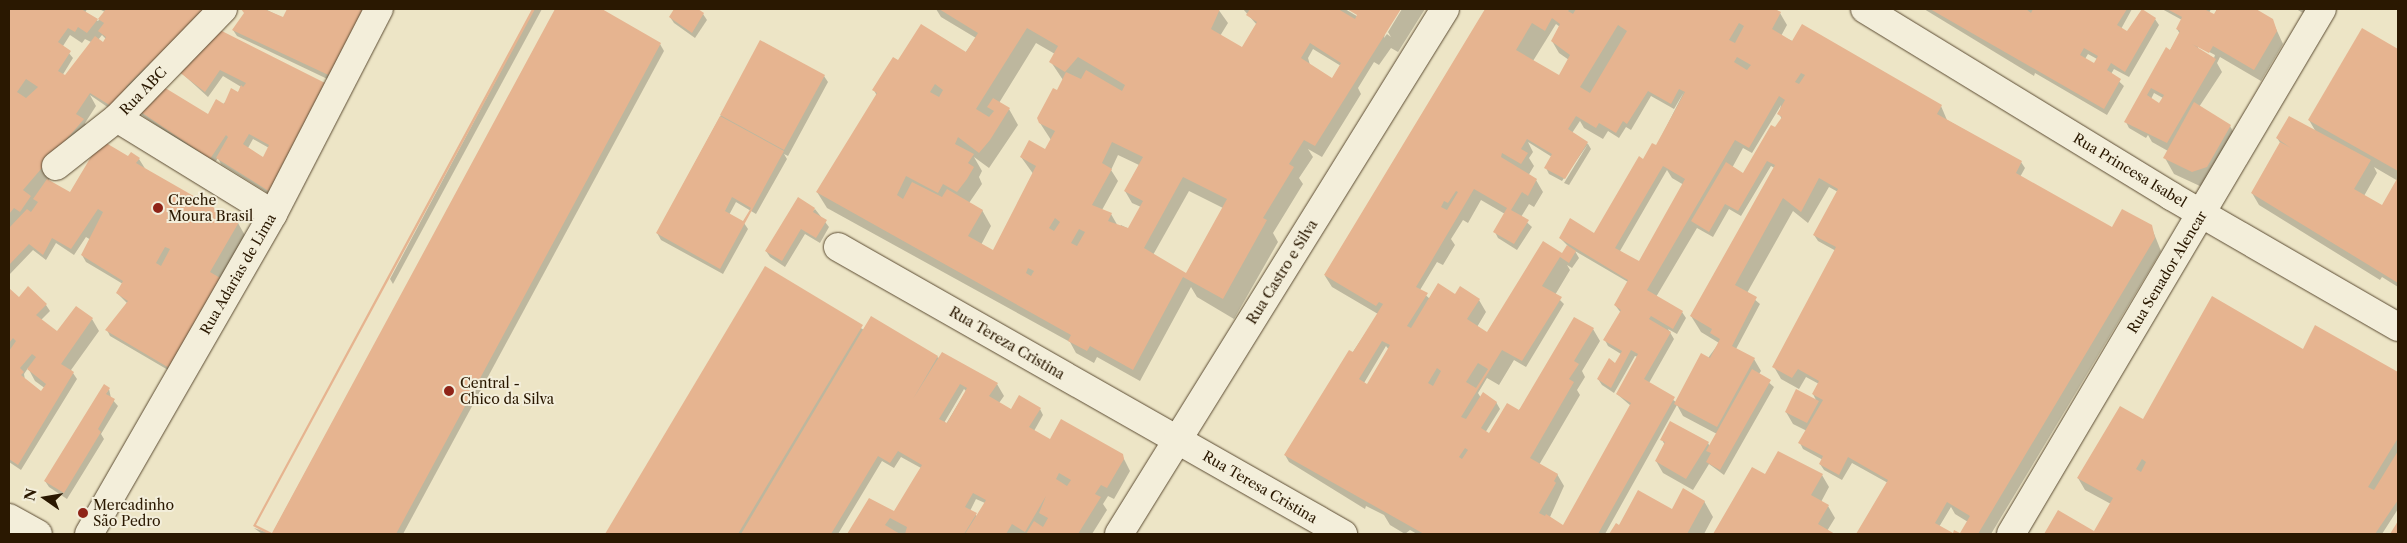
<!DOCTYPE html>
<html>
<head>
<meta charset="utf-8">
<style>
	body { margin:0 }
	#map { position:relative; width:2407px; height:543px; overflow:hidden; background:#ede5c6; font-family:"Libre Caslon Text",serif }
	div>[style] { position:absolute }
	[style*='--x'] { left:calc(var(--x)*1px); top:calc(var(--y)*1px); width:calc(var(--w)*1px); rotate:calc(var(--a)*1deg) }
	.shadow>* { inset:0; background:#0003 }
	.building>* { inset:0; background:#e6b490 }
	.roads { filter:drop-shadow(0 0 1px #5b4b32) drop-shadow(0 0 1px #5b4b32) }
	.minor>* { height:28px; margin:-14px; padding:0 14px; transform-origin:14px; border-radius:14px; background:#f3eeda }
	.dots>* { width:14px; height:14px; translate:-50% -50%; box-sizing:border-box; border:2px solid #f3eeda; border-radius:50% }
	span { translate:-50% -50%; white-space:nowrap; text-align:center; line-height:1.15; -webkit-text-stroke:4px #f3eeda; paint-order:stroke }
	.street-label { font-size:14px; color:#2a1801 }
	.poi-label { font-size:14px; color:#2a1801 }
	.left { translate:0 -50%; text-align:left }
	.frame { position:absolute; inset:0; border:10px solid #2a1801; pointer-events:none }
	.north { position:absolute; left:20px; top:473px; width:50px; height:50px; -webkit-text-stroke:4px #f3eeda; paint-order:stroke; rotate:283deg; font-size:14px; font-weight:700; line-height:20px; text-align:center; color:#2a1801 }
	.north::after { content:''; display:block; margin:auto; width:18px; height:22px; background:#2a1801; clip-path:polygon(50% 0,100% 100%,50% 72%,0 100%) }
</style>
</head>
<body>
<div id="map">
	<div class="shadow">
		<div style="clip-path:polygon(evenodd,9px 9px,87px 9px,85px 13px,98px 21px,105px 12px,99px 9px,225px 9px,119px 115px,90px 95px,96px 106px,85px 123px,87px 126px,71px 154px,48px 181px,74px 196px,129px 157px,139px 159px,146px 170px,238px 223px,247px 239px,180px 377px,110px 336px,107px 330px,127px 303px,117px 293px,123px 284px,86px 262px,82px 255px,91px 240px,86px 237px,74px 255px,56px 243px,46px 260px,33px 250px,9px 275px,9px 9px,70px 35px,82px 43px,85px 39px,91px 42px,70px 81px,62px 76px,73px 58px,63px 46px,70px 35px,9px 9px,102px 35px,106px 39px,103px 44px,98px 40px,102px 35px)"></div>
		<div style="clip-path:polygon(243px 9px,265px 9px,283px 18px,288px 9px,377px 9px,340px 85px,237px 36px,233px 30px,245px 13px)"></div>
		<div style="clip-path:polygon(534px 9px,542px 9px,393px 284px,390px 279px)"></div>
		<div style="clip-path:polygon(557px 9px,598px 9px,660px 44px,664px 51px,403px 534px,272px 534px)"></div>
		<div style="clip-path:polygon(675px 9px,695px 9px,703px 14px,707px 20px,695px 38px,674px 23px,670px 17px)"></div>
		<div style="clip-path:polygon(evenodd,936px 9px,1218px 9px,1228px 23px,1220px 36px,1242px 48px,1257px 25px,1243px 9px,1345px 9px,1385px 33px,1384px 38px,1387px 34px,1391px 37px,1388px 32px,1402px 9px,1425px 9px,1398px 52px,1391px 48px,1379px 65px,1374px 62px,1358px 88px,1361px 94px,1322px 157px,1308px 149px,1313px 157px,1299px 178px,1303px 184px,1273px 233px,1278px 242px,1234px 319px,1197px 297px,1191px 287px,1140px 381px,1097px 357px,1094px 363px,1076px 353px,1070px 342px,827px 208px,817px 192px,877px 96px,874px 90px,902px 64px,965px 53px,976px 38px,941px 17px,936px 9px,1036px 43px,1055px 54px,1051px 62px,1063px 80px,1040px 123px,1051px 140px,1046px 150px,1021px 157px,1034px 175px,994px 252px,981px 245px,991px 226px,982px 210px,969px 203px,982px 184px,979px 177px,982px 171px,974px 157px,989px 168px,1018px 125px,1009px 109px,999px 103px,1036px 43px,936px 9px,1313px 49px,1341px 66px,1332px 80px,1310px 65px,1308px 58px,1313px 49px,936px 9px,1118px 155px,1139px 165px,1125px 191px,1132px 203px,1141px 207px,1129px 229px,1121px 225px,1119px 228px,1111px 214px,1102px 210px,1118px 181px,1111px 170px,1118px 155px,936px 9px,1189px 191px,1223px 208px,1185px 276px,1153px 255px,1189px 191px)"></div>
		<div style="clip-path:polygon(evenodd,1486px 9px,1753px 9px,1742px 32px,1756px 9px,1773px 9px,1780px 13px,1787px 25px,1781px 36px,1941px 106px,1947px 120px,2021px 162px,2025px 168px,2020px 177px,2111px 228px,2151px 226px,2161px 251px,1991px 534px,1960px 534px,1968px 522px,1955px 514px,1951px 507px,1939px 527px,1951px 534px,1857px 534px,1888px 483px,1852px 463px,1842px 480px,1824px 470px,1820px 464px,1823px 460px,1803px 449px,1800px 443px,1807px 431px,1793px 424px,1786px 412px,1817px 402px,1813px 394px,1819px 384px,1806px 377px,1799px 389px,1781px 379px,1774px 367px,1836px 251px,1818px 241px,1814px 235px,1838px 192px,1829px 187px,1808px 223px,1793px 211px,1747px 293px,1760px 304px,1736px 349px,1754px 359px,1761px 371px,1759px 374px,1774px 387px,1724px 475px,1709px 464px,1693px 490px,1663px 473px,1656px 461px,1665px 445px,1662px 440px,1708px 443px,1710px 447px,1717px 434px,1683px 416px,1677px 405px,1605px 534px,1417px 534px,1410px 530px,1405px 534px,1390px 525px,1384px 515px,1366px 506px,1365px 509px,1289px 462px,1285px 455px,1378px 314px,1332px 287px,1325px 276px,1486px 9px,1556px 24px,1560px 27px,1552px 41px,1559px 53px,1569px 60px,1563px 79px,1533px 61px,1556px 24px,1486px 9px,1684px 92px,1656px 147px,1643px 160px,1594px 234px,1560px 238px,1568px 246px,1562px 256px,1543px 243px,1487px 334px,1477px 327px,1486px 312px,1479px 300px,1456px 296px,1430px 299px,1420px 290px,1437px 262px,1443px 265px,1455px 245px,1451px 239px,1463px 220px,1468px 223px,1481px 200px,1505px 214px,1495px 232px,1498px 238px,1517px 250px,1532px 227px,1521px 217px,1529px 204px,1534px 207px,1543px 192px,1536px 180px,1528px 176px,1534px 166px,1529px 158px,1533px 152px,1528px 142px,1552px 157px,1546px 168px,1549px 174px,1562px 181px,1588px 144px,1572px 133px,1580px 121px,1584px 128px,1603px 139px,1608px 131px,1619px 138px,1626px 127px,1631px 130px,1651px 96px,1674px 109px,1684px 92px,1486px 9px,1781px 105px,1779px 114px,1782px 119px,1744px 175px,1732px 168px,1743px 148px,1752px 153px,1781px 105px,1486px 9px,1771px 166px,1776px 169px,1691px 316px,1701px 332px,1719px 343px,1676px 402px,1649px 383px,1674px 339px,1668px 329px,1677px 334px,1686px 318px,1682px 312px,1656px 297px,1697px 228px,1713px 237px,1729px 209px,1741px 216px,1771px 166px,1486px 9px,1667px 170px,1672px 178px,1684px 185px,1639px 263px,1620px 251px,1667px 170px,1486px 9px,1575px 251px,1628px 282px,1615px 305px,1621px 313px,1605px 340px,1608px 346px,1621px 354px,1616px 364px,1598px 379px,1602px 385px,1614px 393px,1635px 356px,1638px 357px,1617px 394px,1631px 406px,1563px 528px,1550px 517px,1564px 486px,1557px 474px,1539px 465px,1580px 395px,1577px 390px,1585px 377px,1582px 371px,1600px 341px,1593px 329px,1518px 411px,1489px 435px,1485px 433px,1500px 409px,1496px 402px,1481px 398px,1478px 393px,1487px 378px,1499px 385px,1514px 360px,1526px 367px,1564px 304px,1555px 295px,1570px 270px,1567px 265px,1572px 268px,1579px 258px,1575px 251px,1486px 9px,1386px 346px,1389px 350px,1367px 385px,1364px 383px,1386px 346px)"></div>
		<div style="clip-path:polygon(evenodd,1924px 9px,2132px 9px,2121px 29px,2128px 33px,2155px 19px,2159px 25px,2129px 77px,2114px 69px,2111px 74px,2124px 86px,2107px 115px,2035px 73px,2034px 76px,1924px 9px,2088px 54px,2097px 59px,2094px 64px,2085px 59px,2088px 54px)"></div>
		<div style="clip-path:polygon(evenodd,2162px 9px,2211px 9px,2209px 13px,2214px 16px,2217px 9px,2254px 9px,2272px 20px,2283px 44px,2261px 81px,2220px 57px,2217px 63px,2222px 72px,2199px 107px,2230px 126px,2239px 142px,2202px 187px,2174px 174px,2165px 158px,2168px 151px,2152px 142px,2148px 135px,2146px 138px,2129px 128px,2126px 122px,2180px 34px,2177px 29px,2182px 20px,2162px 9px,2198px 46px,2215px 55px,2214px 58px,2198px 49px,2198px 46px,2162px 9px,2154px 93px,2163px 98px,2160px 104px,2151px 99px,2154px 93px)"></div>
		<div style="clip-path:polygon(2296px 9px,2308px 9px,2305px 14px)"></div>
		<div style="clip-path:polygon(evenodd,2362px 30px,2398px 51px,2398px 287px,2382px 277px,2380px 280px,2259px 205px,2252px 193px,2281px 144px,2277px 138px,2316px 132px,2309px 120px,2362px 30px,2374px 167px,2398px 181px,2383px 207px,2364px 196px,2377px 173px,2374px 167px)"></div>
		<div style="clip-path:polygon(761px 41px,824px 76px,828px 82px,788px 156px,784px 154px,787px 159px,756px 214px,736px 202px,729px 215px,744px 223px,748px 229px,723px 274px,661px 240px,657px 233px)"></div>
		<div style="clip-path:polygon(evenodd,191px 52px,330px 87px,279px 200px,221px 164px,218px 158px,214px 164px,143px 116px,139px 110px,208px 116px,243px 88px,223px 76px,208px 97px,176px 68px,191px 52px,253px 139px,269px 148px,263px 158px,248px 148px,253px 139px)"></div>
		<div style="clip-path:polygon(1588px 144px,1591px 149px,1569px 185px,1564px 183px)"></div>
		<div style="clip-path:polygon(815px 209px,829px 227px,820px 243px,805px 234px,785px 267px,770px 257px,766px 251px)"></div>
		<div style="clip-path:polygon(evenodd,765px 268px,864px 330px,937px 357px,997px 384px,1004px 396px,999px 403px,1012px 410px,1040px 409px,1043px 415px,1034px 431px,1050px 440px,1122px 455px,1130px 471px,1114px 499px,1108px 496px,1103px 504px,1107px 510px,1092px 534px,848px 534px,869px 500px,894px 513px,921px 468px,901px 457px,894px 468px,882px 461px,838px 534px,606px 534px,765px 268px,964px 389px,966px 391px,946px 424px,944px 423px,964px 389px,765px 268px,976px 499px,985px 503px,977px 516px,970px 511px,976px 499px)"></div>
		<div style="clip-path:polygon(evenodd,9px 289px,19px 298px,46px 305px,50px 311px,41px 320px,57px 332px,92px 319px,99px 331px,71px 370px,77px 379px,21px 470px,9px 462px,9px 289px,28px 368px,35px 381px,46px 389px,40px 392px,25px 380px,24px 374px,28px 368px)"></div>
		<div style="clip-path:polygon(2316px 327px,2398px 374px,2398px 509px,2382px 534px,2045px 534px,2059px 512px,2094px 533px,2111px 504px,2085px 490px,2078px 478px,2143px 420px,2303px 350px)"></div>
		<div style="clip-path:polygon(109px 389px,111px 398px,118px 406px,101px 434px,104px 439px,67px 499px,49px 487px,45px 481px)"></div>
		<div style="clip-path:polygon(1752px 468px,1765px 476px,1822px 475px,1829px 487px,1821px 502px,1828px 506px,1835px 518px,1827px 531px,1833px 534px,1716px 534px)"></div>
		<div style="clip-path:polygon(1704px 501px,1713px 517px,1704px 534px,1611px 534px,1616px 524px,1620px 526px)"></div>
		<div style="clip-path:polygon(254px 528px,272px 534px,262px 534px)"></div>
	</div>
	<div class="building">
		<div style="clip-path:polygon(evenodd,9px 9px,81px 9px,98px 19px,87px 33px,78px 27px,75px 32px,68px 28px,58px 42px,71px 51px,58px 71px,65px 75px,95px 36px,103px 42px,106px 37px,98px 31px,104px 23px,98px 19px,106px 9px,215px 9px,146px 67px,126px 87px,131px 91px,116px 109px,90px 93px,76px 114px,84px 119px,23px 190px,31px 196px,20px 212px,14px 208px,9px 214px,9px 9px,26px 79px,38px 87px,26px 98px,17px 92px,26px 79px)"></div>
		<div style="clip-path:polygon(241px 9px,264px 9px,283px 17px,287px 9px,371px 9px,337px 79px,232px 30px,244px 13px)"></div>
		<div style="clip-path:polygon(532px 9px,535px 9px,256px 525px,272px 533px,555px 9px,602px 9px,661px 43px,396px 534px,268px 534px,253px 526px)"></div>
		<div style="clip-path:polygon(674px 9px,698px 9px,704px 13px,692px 33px,669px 17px)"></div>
		<div style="clip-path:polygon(evenodd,939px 9px,1220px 9px,1211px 29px,1242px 47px,1257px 22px,1246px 15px,1250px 9px,1338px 9px,1355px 19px,1357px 15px,1347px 9px,1401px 9px,1315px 146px,1304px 140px,1289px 164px,1294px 167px,1263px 218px,1267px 220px,1223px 299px,1183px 277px,1133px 370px,1090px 346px,1087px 351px,1068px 341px,1071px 335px,816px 192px,877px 93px,872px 90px,884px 71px,893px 57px,898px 60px,921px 24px,966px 52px,978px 33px,939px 9px,1027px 28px,1058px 46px,1049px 62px,1065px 72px,1078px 57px,1125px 85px,1122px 91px,1086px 70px,1081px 79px,1066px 72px,1057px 90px,1053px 88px,1037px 118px,1039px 123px,1055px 131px,1045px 149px,1029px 140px,1020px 157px,1036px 166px,993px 250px,968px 236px,983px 210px,947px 189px,942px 197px,912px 182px,903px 199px,897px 195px,906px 176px,938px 193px,943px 184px,957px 192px,967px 179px,974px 167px,968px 163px,974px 154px,955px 144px,958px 137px,979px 153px,990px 140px,1010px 108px,993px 98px,987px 107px,994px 111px,989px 117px,976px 109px,1027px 28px,939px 9px,1310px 43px,1341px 63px,1332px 78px,1301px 58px,1310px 43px,939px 9px,935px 84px,943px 90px,939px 97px,930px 92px,935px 84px,939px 9px,1112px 142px,1143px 157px,1124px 191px,1143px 201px,1128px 228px,1108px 221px,1112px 213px,1092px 205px,1112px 169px,1102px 163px,1112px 142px,939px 9px,1183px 177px,1227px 199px,1186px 273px,1144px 248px,1183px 177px,939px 9px,1055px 218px,1060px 222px,1054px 231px,1049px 228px,1055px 218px,939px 9px,1079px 229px,1085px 232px,1077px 246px,1071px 243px,1079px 229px,939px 9px,1028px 268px,1034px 271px,1031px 276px,1026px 273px,1028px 268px)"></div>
		<div style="clip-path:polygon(evenodd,1485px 9px,1570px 9px,1568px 11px,1573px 14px,1576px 9px,1775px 9px,1781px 12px,1772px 29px,1792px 41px,1802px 24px,1942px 105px,1937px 114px,2022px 161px,2016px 173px,2112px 227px,2122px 209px,2152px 225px,2155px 238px,1978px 534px,1856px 534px,1888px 480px,1848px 457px,1839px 475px,1819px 464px,1823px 456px,1798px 443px,1823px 400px,1812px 394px,1819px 381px,1798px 369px,1792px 378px,1772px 367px,1836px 247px,1813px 235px,1838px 189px,1819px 178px,1801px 212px,1783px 198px,1735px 285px,1757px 297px,1732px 346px,1755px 358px,1717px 427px,1674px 404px,1701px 353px,1710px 358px,1720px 339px,1710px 333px,1712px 329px,1690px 316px,1775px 165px,1767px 161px,1738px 211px,1725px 204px,1709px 232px,1691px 221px,1726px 162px,1743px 173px,1771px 125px,1775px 127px,1782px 117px,1777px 114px,1785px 100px,1779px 96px,1749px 148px,1735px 140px,1647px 290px,1683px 311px,1673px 329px,1651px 316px,1649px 319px,1671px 332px,1644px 379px,1675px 397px,1598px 534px,1424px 534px,1284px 455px,1349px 350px,1353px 352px,1383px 304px,1379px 302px,1376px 306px,1324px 275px,1485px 9px,1552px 18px,1560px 24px,1551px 41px,1570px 55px,1559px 75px,1516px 50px,1532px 23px,1545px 31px,1552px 18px,1485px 9px,1739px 23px,1744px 26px,1735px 43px,1729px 40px,1739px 23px,1485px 9px,1618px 25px,1627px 31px,1590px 93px,1580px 87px,1618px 25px,1485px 9px,1737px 57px,1751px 65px,1747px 70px,1734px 62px,1737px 57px,1485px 9px,1801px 73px,1805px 75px,1799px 84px,1795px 82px,1801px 73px,1485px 9px,1679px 89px,1685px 92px,1656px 145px,1652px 143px,1643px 159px,1639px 156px,1594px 233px,1570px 218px,1559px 238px,1628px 280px,1614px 305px,1621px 310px,1603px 340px,1622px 351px,1615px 363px,1609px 358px,1597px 379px,1611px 388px,1631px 350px,1638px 354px,1616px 394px,1631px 403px,1563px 525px,1546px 514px,1545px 516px,1539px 513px,1556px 483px,1554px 481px,1558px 474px,1530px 458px,1574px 382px,1569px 379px,1579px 364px,1574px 361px,1594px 328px,1574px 317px,1519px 410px,1507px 403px,1489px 433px,1481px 428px,1497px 402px,1483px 392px,1466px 419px,1461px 417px,1502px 350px,1522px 361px,1562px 297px,1542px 286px,1560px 257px,1569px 263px,1576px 251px,1567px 245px,1562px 253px,1543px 241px,1487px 332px,1467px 319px,1480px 299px,1460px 286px,1455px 294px,1438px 283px,1411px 328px,1407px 326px,1428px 293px,1416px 287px,1474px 189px,1507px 208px,1493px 232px,1514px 244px,1529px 220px,1511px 210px,1522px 192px,1528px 196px,1537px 179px,1501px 157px,1502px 153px,1521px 164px,1528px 153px,1521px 149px,1527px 139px,1552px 154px,1544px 168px,1565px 179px,1588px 142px,1568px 129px,1576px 116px,1596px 128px,1599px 123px,1616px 133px,1623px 121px,1627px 124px,1648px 91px,1671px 104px,1679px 89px,1485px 9px,1663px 166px,1685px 179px,1639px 261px,1615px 248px,1663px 166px,1485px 9px,1456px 191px,1458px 192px,1447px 210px,1441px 207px,1444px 201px,1448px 203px,1456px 191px,1485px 9px,1382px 341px,1390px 345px,1367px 384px,1359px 379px,1382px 341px,1485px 9px,1478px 363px,1488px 369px,1476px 388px,1466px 382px,1478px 363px,1485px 9px,1437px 368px,1441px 371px,1433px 386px,1428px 383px,1437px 368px,1485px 9px,1465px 448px,1468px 450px,1462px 459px,1459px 457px,1465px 448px,1485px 9px,1947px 502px,1970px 516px,1960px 533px,1954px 530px,1953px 533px,1935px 523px,1947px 502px)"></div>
		<div style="clip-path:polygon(evenodd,1930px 9px,2026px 9px,2031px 13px,2033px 9px,2127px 9px,2117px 25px,2127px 31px,2142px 9px,2156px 18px,2125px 72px,2111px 63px,2107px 70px,2121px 79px,2104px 109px,1930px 9px,2084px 48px,2098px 56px,2094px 63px,2080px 55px,2084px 48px)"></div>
		<div style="clip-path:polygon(evenodd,2167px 9px,2204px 9px,2214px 14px,2217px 9px,2256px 9px,2273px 19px,2277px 31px,2254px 70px,2213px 46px,2209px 53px,2192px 44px,2216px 59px,2167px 143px,2124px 122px,2166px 47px,2170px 50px,2180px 31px,2176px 29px,2182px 17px,2167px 9px,2151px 88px,2164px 95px,2159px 103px,2147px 95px,2151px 88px)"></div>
		<div style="clip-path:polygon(evenodd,212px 26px,331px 86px,275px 195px,216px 158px,228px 137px,226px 135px,210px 159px,138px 110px,162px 86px,208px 114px,216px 99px,224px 104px,231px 88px,238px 92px,241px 85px,243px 87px,246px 83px,220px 70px,205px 92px,174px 68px,212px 26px,249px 134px,269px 145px,263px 157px,243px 144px,249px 134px)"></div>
		<div style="clip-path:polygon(2362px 28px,2398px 49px,2398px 171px,2308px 120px)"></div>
		<div style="clip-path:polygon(760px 40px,825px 75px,784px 150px,720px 115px)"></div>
		<div style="clip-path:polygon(2194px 102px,2231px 125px,2207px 167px,2192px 172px,2163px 158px)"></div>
		<div style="clip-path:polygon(evenodd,720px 116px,784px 151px,720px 269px,656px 233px,720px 116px,732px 197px,751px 208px,743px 221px,725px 211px,732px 197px)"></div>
		<div style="clip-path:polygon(2289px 116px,2371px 160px,2354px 189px,2382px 205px,2398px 177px,2398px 283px,2251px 193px,2280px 142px,2291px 148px,2276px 138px)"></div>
		<div style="clip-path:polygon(evenodd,101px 140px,128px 156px,131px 152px,140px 158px,136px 163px,239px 222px,210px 272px,227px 282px,176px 372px,105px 330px,128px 301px,116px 293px,123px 281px,81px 255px,103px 212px,98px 209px,71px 249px,52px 238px,43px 255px,29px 244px,9px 265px,9px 228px,27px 209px,31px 212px,38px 202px,33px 199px,47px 179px,70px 192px,101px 140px,165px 247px,170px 249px,161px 266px,156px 263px,165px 247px)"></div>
		<div style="clip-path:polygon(798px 197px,815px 208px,813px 212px,827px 220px,816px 238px,801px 229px,782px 261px,765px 251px)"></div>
		<div style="clip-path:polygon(765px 266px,863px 325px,738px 534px,605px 534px)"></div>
		<div style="clip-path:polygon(evenodd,28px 286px,47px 304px,36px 315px,57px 331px,76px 306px,93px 318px,61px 364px,74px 372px,18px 465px,9px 459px,9px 351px,16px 341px,13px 338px,9px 343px,9px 288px,19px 297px,28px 286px,32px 354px,36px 357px,27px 369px,46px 384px,41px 391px,21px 375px,24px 372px,20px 368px,32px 354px)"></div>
		<div style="clip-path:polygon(evenodd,2212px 296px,2303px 349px,2315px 325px,2398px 372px,2398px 438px,2368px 487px,2374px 490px,2398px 451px,2398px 500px,2375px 534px,2044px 534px,2058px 510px,2094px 531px,2113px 498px,2077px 478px,2120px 406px,2143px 419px,2212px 296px,2142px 459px,2146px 462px,2141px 472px,2136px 469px,2142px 459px)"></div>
		<div style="clip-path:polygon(evenodd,871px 316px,938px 356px,913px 399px,942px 352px,998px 383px,989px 396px,1011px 409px,1019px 395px,1041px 408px,1029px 427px,1050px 439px,1061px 419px,1123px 454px,1124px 459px,1107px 488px,1101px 485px,1095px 494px,1101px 497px,1078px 534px,1026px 534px,1034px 521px,1043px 527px,1048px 518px,1039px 513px,1046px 496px,1025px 532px,1012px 524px,1006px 534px,965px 534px,986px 500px,973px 493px,965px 507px,977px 513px,964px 534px,905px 534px,907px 527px,890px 518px,885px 525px,900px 534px,847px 534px,869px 498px,894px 511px,914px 478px,922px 465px,898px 451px,890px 463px,878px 456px,831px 534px,741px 534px,871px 316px,960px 384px,967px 388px,947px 423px,939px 419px,960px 384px,871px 316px,1059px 473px,1071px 480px,1067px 486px,1056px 479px,1059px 473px)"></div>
		<div style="clip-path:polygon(1752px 369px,1771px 380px,1720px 470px,1706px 462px,1711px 453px,1706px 451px)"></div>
		<div style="clip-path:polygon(104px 384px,110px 388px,106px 394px,115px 399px,98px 429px,101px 432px,64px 493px,44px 481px)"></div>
		<div style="clip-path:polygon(1796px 389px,1819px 401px,1807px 423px,1785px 412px)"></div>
		<div style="clip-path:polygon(1670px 421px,1709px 442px,1686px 479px,1655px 461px,1665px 442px,1660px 440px)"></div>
		<div style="clip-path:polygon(1778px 451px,1823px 474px,1811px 495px,1829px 505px,1818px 524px,1835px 534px,1713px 534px,1752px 467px,1765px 474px)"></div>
		<div style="clip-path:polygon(1683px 488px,1705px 501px,1687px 534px,1609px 534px,1616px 523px,1619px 525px,1638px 490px,1672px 509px)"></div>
		<div style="clip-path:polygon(2398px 521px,2398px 534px,2390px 534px)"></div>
	</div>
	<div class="roads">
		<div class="minor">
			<div style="--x:1865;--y:9;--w:359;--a:31.4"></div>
			<div style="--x:2171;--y:196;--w:262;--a:30"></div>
			<div style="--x:117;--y:118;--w:183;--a:31.6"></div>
			<div style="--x:56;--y:166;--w:78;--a:-38.2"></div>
			<div style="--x:117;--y:118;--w:152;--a:-45.8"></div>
			<div style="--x:838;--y:247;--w:581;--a:29.61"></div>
			<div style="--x:9;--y:518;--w:33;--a:29"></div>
			<div style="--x:89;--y:534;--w:369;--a:-60.1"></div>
			<div style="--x:273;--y:214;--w:231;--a:-62.7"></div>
			<div style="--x:1119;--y:534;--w:618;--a:-58.16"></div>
			<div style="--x:2011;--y:534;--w:610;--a:-59.36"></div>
		</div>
	</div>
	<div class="dots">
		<div style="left:158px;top:208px;background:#8f2418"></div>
		<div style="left:449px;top:391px;background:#8f2418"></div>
		<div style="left:83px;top:513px;background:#8f2418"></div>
	</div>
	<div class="street-label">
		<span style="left:143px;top:91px;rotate:-46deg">Rua ABC</span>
		<span style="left:2130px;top:170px;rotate:31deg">Rua Princesa Isabel</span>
		<span style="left:1282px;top:272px;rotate:-58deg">Rua Castro e Silva</span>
		<span style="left:2167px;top:272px;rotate:-59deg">Rua Senador Alencar</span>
		<span style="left:238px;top:274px;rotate:-60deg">Rua Adarias de Lima</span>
		<span style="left:1007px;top:343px;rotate:30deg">Rua Tereza Cristina</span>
		<span style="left:1260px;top:487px;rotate:30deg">Rua Teresa Cristina</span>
	</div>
	<div class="poi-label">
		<span class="left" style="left:168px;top:208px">Creche<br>Moura Brasil</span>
		<span class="left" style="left:460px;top:391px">Central -<br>Chico da Silva</span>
		<span class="left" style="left:93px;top:513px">Mercadinho<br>São Pedro</span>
	</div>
	<div class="frame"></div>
	<div class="north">N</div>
</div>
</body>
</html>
